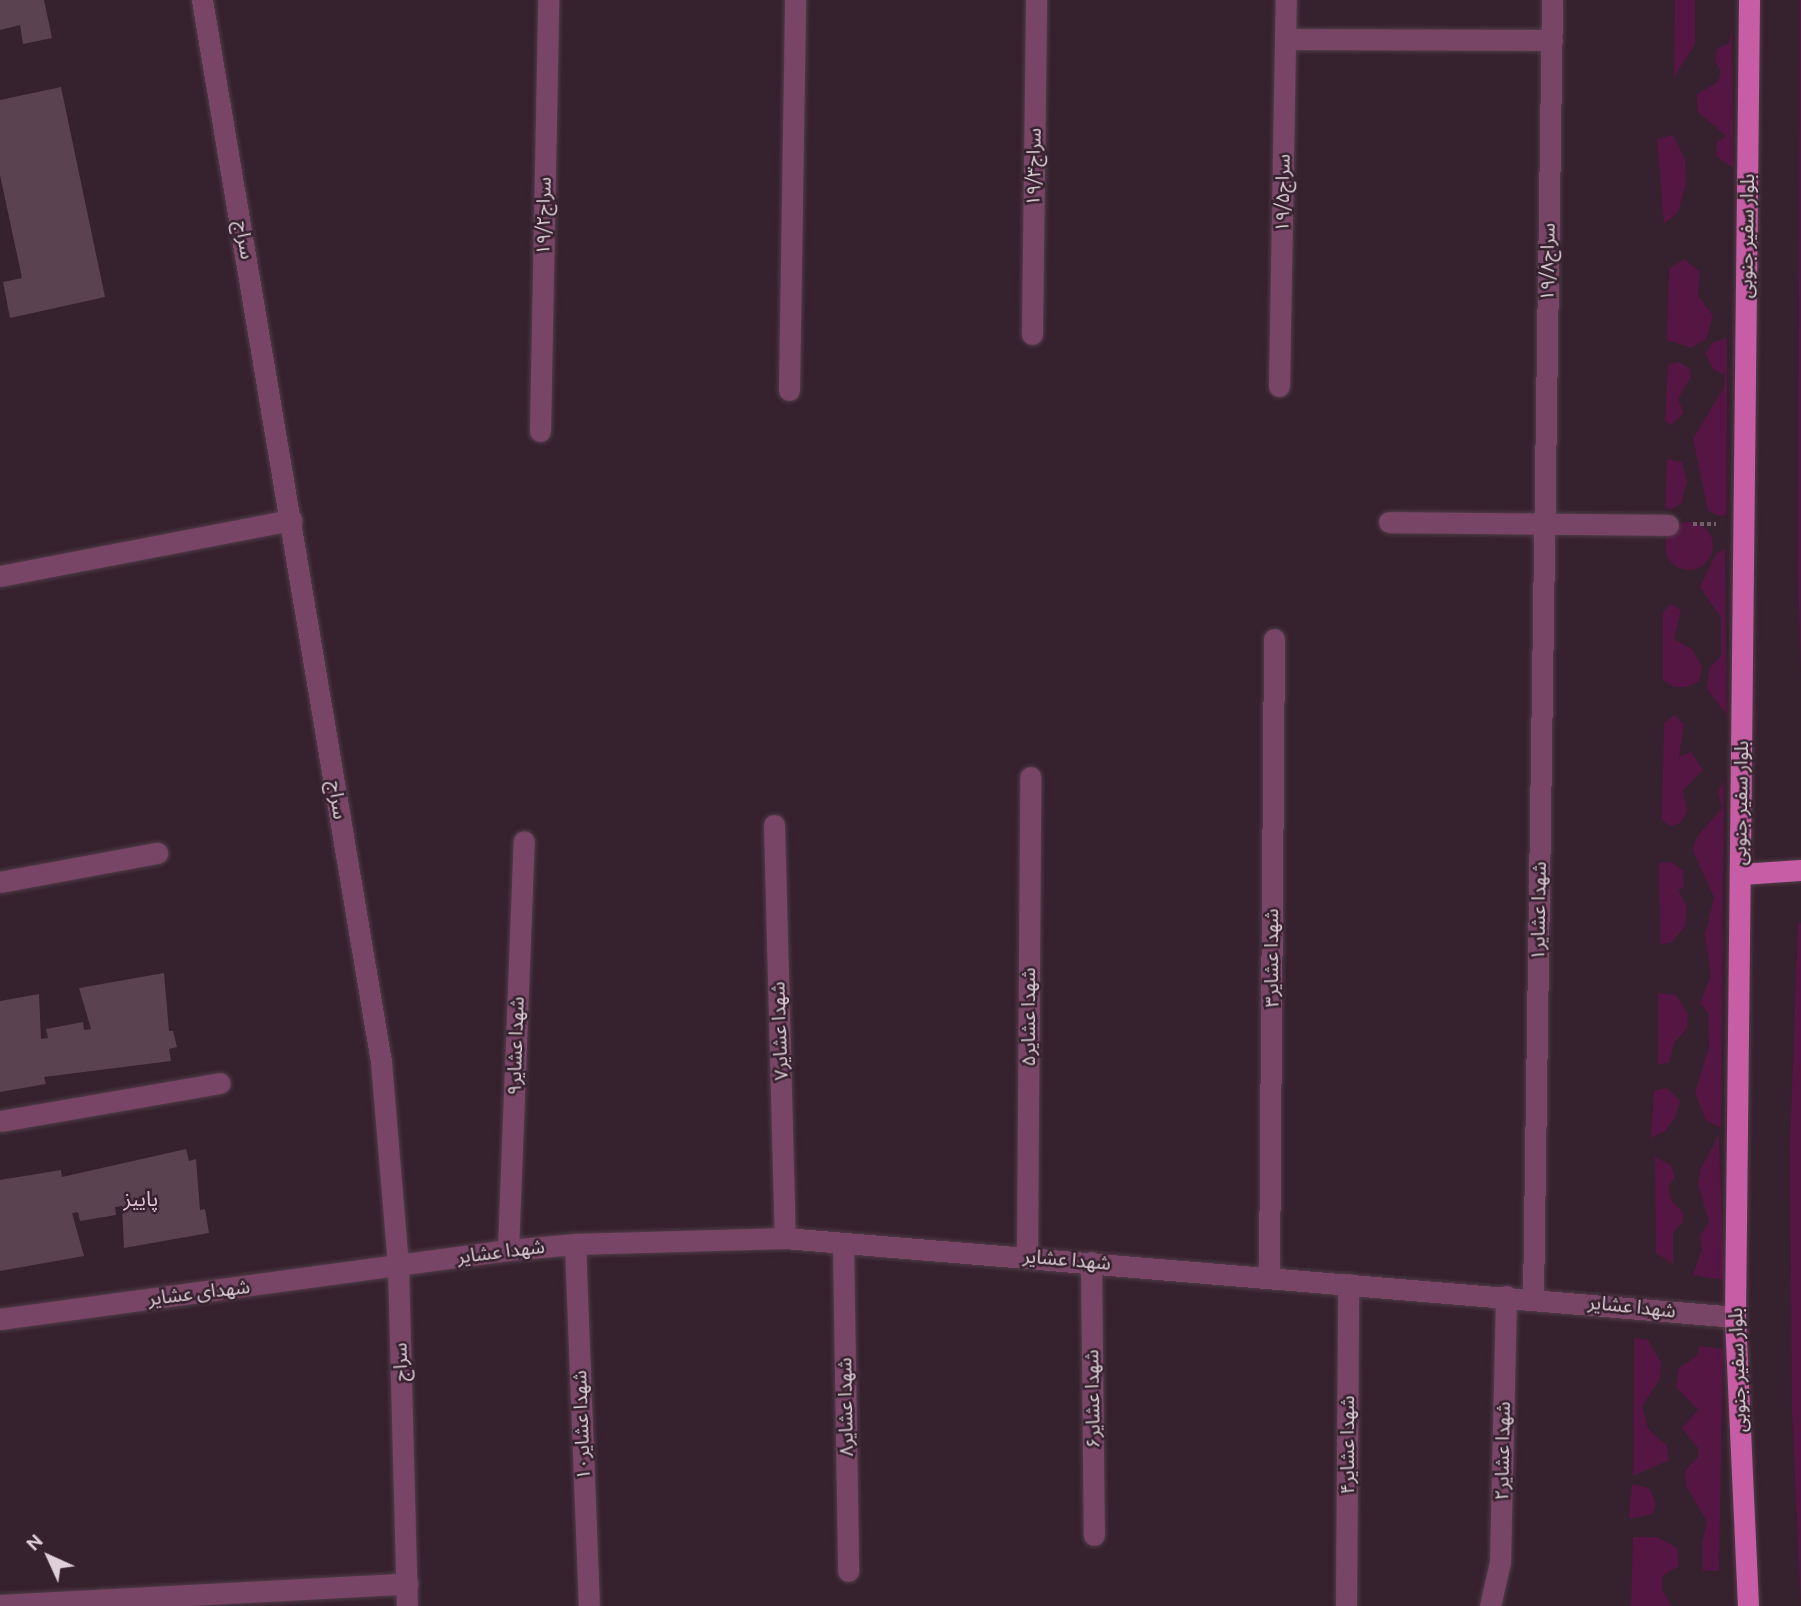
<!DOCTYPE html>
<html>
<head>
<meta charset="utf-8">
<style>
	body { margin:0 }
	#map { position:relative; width:1801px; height:1606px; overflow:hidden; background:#36212e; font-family:Ubuntu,"Noto Sans Arabic",sans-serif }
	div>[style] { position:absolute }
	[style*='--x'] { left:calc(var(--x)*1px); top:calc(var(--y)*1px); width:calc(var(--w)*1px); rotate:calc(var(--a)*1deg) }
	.green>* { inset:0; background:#551643 }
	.round { border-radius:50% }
	.building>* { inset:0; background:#5a4251 }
	.path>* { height:4.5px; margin-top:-2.25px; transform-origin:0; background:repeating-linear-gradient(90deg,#715f6a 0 3.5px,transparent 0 7px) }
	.roads { filter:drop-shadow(0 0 2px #513d49) drop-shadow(0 0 2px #513d49) }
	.minor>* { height:21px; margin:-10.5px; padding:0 10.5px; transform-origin:10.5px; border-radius:10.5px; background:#794567 }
	.major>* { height:21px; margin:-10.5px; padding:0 10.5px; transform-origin:10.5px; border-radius:10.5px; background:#c75da5 }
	span { translate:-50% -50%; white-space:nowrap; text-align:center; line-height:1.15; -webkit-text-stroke:5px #36212e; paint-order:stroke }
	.street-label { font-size:19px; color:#decfd8 }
	.neighbourhood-label { font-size:21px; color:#ddc1d2 }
	.north { position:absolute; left:14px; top:1522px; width:70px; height:70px; -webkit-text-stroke:5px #36212e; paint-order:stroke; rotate:315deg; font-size:19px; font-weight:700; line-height:28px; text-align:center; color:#decfd8 }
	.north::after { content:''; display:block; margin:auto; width:24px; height:32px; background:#decfd8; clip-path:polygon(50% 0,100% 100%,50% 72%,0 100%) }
</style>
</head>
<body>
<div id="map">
	<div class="green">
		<div style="clip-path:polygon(1675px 0,1695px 0,1695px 44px,1674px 77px)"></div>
		<div style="clip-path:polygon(1800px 0,1801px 0,1801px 674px,1798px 572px)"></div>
		<div style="clip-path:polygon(1732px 30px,1733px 168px,1716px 156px,1717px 142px,1726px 136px,1697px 111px,1697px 94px,1718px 82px,1721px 72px,1715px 61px,1717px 49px,1729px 43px)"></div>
		<div style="clip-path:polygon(1673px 135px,1685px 159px,1686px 184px,1678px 212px,1664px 224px,1657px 139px)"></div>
		<div style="clip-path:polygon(1684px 259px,1700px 272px,1698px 295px,1713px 316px,1706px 339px,1691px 348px,1667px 340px,1669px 269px)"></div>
		<div style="clip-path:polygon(1727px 338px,1727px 515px,1720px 516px,1708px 511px,1693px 439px,1724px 387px,1725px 375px,1714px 370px,1705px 354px,1712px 343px)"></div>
		<div style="clip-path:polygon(1679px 362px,1690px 369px,1691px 377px,1678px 399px,1684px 413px,1671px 425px,1665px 421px,1668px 365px)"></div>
		<div style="clip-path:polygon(1667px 459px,1682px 462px,1687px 481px,1682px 503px,1672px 509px,1665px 508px)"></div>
		<div class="round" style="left:1665px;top:522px;width:48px;height:48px"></div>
		<div style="clip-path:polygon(1725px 549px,1727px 715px,1707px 689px,1709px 669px,1721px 655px,1721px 618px,1700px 587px,1716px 554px)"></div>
		<div style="clip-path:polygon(1671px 604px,1681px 610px,1674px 639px,1693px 650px,1702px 668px,1699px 681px,1687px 687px,1674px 687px,1663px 680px,1663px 612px)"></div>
		<div style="clip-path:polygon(1674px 715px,1684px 724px,1679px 757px,1691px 752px,1703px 770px,1683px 790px,1687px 811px,1681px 823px,1670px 826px,1662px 820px,1664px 723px)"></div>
		<div style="clip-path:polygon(1724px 780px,1721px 1128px,1706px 1120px,1695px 1093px,1709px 1047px,1708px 1013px,1700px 1003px,1711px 975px,1705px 935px,1714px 897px,1693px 851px,1696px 838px,1722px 808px,1718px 792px)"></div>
		<div style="clip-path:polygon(1672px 862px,1683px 871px,1684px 887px,1678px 890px,1687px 906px,1685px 926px,1671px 943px,1660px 944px,1659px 863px)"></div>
		<div style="clip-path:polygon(1798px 921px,1801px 924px,1801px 1606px,1792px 1412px,1790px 1145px)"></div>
		<div style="clip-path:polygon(1658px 993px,1676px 995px,1688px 1014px,1687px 1028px,1674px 1043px,1669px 1063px,1658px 1064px)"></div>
		<div style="clip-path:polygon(1667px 1088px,1680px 1101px,1675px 1118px,1665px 1131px,1651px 1138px,1654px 1091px)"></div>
		<div style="clip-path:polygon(1719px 1135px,1724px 1280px,1693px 1275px,1702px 1249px,1700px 1236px,1709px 1222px,1698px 1184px,1701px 1168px)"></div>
		<div style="clip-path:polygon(1655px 1157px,1671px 1165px,1675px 1177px,1668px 1187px,1671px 1200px,1683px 1213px,1683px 1222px,1673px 1232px,1673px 1264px,1656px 1253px)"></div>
		<div style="clip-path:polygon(1634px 1338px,1648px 1340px,1661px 1363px,1660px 1379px,1642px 1406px,1648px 1429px,1667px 1446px,1669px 1460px,1633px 1476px)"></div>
		<div style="clip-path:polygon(1699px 1346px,1723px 1349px,1719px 1571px,1703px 1571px,1702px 1543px,1707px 1521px,1686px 1486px,1685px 1471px,1698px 1457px,1698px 1448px,1682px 1428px,1698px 1410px,1676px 1387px,1679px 1368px,1697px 1356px)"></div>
		<div style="clip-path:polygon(1632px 1484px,1649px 1488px,1656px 1503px,1653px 1514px,1629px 1519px)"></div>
		<div style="clip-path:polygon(1633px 1537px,1657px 1537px,1677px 1548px,1679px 1566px,1663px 1575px,1662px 1590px,1672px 1606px,1631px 1606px)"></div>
	</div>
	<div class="building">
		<div style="clip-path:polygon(0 0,44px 0,52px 38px,23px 44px,20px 25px,0 30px)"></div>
		<div style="clip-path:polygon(61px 87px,105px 297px,10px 318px,3px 282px,22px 278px,0 175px,0 100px)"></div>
		<div style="clip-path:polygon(164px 973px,169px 1031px,173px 1031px,177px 1047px,169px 1049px,171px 1061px,44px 1077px,46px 1084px,0 1092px,0 1001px,39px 994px,41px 1039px,48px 1038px,46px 1029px,83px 1022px,84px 1030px,91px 1029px,79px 988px)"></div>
		<div style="clip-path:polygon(186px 1149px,189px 1161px,196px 1159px,200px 1210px,205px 1209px,209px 1233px,124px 1248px,122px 1206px,115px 1207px,116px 1215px,80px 1221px,78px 1212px,72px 1213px,84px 1256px,0 1271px,0 1180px,61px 1170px,62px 1177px)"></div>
	</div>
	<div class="path">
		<div style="--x:1693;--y:524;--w:23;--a:0"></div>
	</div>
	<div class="roads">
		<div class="minor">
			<div style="--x:202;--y:0;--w:1077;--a:80.43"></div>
			<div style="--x:381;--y:1062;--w:205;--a:85.2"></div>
			<div style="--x:398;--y:1266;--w:340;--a:88.5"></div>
			<div style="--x:1286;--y:39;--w:266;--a:0.2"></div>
			<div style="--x:1032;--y:334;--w:334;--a:-89.3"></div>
			<div style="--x:1279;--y:386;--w:386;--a:-89"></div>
			<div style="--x:789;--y:390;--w:390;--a:-89.1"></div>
			<div style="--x:540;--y:431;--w:431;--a:-88.9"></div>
			<div style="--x:1389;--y:522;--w:279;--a:0.6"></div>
			<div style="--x:0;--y:576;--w:297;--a:-10.9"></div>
			<div style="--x:774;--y:825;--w:413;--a:88.5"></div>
			<div style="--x:0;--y:882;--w:160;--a:-10.5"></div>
			<div style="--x:0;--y:1121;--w:223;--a:-9.8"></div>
			<div style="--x:843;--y:1243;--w:328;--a:89.1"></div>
			<div style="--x:575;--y:1244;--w:362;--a:87.8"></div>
			<div style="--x:508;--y:1250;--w:409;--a:-87.8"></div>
			<div style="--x:1027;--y:1257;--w:480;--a:-89.6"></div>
			<div style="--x:1091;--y:1262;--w:273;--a:89.4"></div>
			<div style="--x:1269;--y:1277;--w:638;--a:-89.55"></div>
			<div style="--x:1533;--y:1298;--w:1298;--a:-89.16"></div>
			<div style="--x:0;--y:1319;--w:513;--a:-7.73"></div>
			<div style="--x:508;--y:1250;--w:67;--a:-5.1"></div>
			<div style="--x:575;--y:1244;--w:210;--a:-1.6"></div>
			<div style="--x:785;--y:1238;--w:953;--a:4.75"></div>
			<div style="--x:0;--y:1605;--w:408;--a:-3"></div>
			<div style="--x:1346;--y:1606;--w:322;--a:-89.6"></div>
			<div style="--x:1490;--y:1606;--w:45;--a:-77.2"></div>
			<div style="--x:1500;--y:1562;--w:266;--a:-88.7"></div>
		</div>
		<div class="major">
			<div style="--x:1740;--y:874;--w:61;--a:-3.8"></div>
			<div style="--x:1748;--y:1606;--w:289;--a:-92.6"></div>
			<div style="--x:1735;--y:1317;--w:1317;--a:-89.39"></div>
		</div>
	</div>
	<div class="street-label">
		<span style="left:1034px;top:167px;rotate:-89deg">سراج۱۹/۳</span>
		<span style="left:1283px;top:193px;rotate:-89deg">سراج۱۹/۵</span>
		<span style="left:544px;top:216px;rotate:-89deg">سراج۱۹/۲</span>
		<span style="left:1747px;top:236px;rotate:-89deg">بلوار سفیر جنوبی</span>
		<span style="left:244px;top:240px;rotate:80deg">سراج</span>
		<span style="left:1548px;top:262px;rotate:-89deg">سراج۱۹/۸</span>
		<span style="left:337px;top:800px;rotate:81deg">سراج</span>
		<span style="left:1741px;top:803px;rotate:-89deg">بلوار سفیر جنوبی</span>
		<span style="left:1539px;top:911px;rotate:-89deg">شهدا عشایر۱</span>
		<span style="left:1272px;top:958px;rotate:-90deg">شهدا عشایر۳</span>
		<span style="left:1029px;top:1017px;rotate:-90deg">شهدا عشایر۵</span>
		<span style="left:780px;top:1031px;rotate:-92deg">شهدا عشایر۷</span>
		<span style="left:516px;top:1046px;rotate:-88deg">شهدا عشایر۹</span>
		<span style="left:501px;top:1252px;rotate:-7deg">شهدا عشایر</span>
		<span style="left:1067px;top:1260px;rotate:5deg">شهدا عشایر</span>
		<span style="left:199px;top:1293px;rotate:-7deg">شهدای عشایر</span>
		<span style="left:1632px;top:1307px;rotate:6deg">شهدا عشایر</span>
		<span style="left:401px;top:1362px;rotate:-92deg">سراج</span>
		<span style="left:1738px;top:1370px;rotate:-92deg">بلوار سفیر جنوبی</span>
		<span style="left:1093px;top:1399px;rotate:-91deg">شهدا عشایر۶</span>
		<span style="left:846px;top:1407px;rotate:-91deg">شهدا عشایر۸</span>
		<span style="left:582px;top:1425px;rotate:-92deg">شهدا عشایر۱۰</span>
		<span style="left:1348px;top:1445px;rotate:-90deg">شهدا عشایر۴</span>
		<span style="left:1503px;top:1451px;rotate:-89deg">شهدا عشایر۲</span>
	</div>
	<div class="neighbourhood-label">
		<span style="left:141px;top:1198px">پاییز</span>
	</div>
	<div class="north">N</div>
</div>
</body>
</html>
